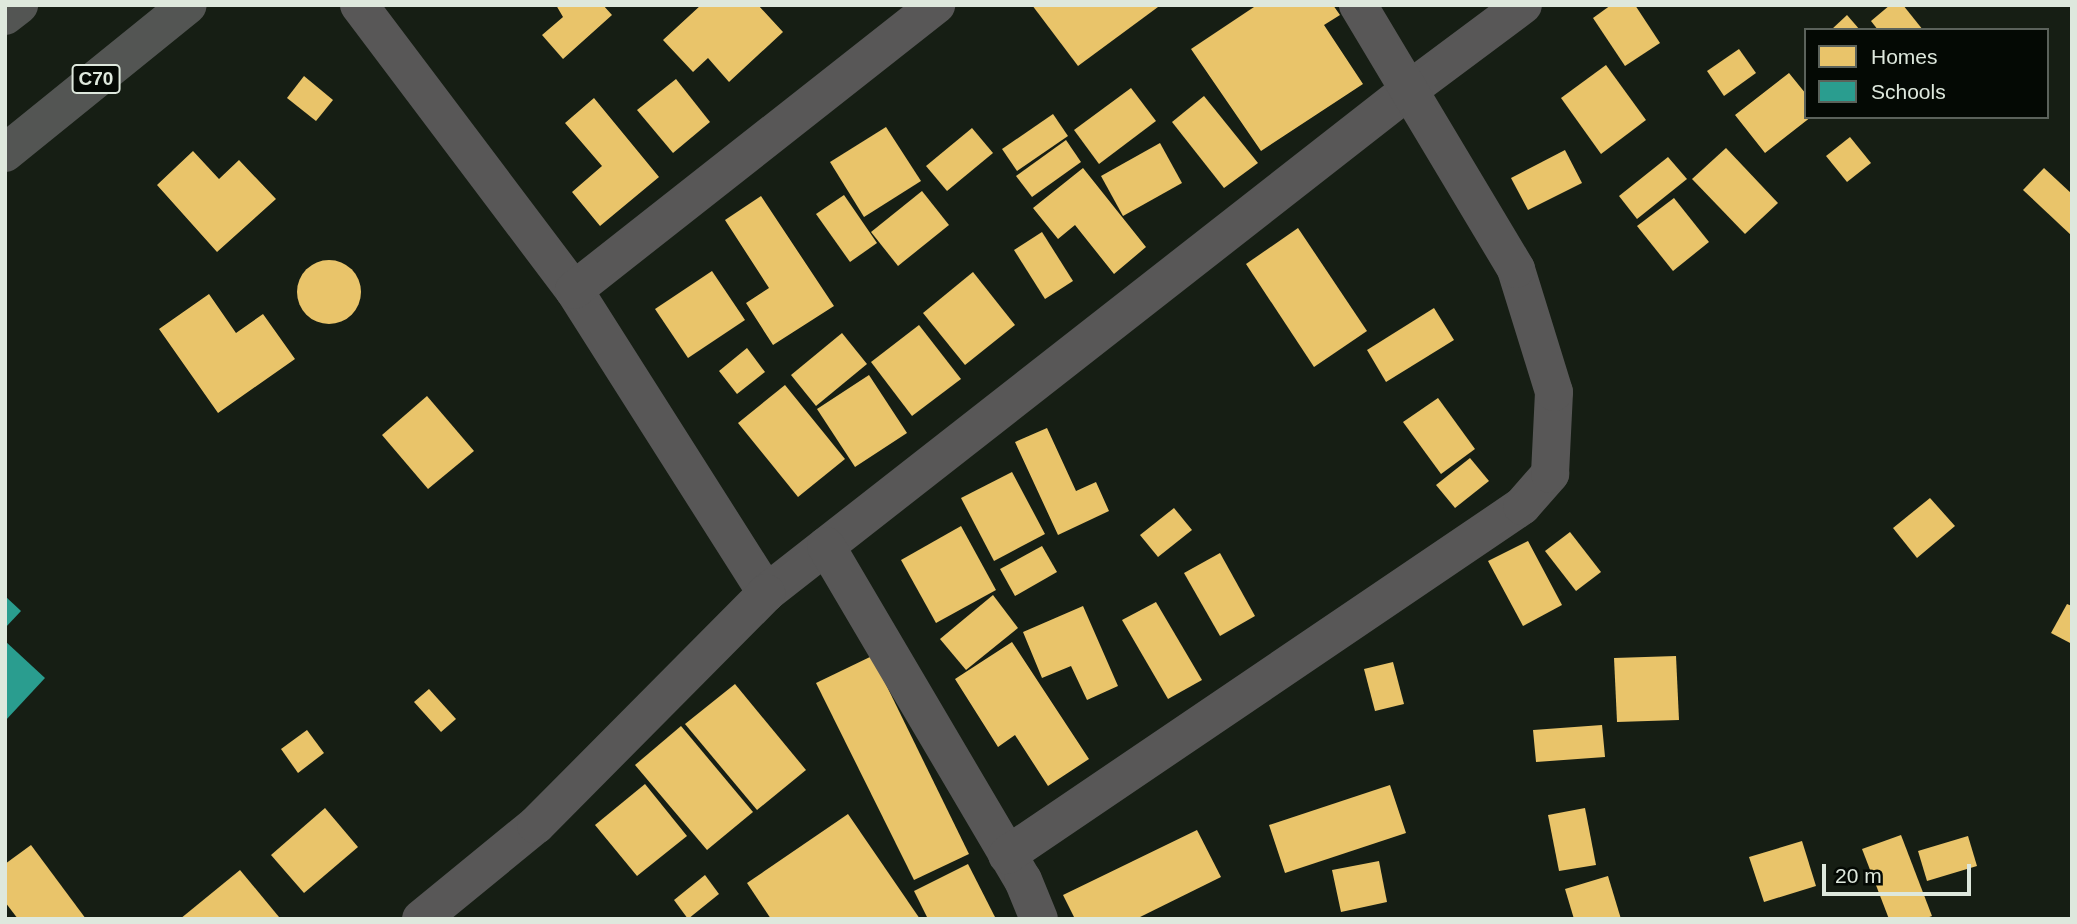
<!DOCTYPE html>
<html>
<head>
<meta charset="utf-8">
<style>
	body { margin:0 }
	#map { position:relative; width:2077px; height:924px; overflow:hidden; background:#161e14; font-family:Arial,sans-serif }
	div>[style] { position:absolute }
	[style*='--x'] { left:calc(var(--x)*1px); top:calc(var(--y)*1px); width:calc(var(--w)*1px); rotate:calc(var(--a)*1deg) }
	.homes>* { inset:0; background:#e9c46a }
	.round { border-radius:50% }
	.schools>* { inset:0; background:#2a9d8f }
	.minor>* { height:38px; margin:-19px; padding:0 19px; transform-origin:19px; border-radius:19px; background:#585757 }
	.highway>* { height:38px; margin:-19px; padding:0 19px; transform-origin:19px; border-radius:19px; background:#535553 }
	span { translate:-50% -50%; white-space:nowrap; text-align:center; line-height:1.15; -webkit-text-stroke:7px #040904; paint-order:stroke }
	.shield-label span { padding:2px 5px; background:#040904; border:2px solid; border-radius:5px; -webkit-text-stroke-width:0 }
	.shield-label { font-size:19px; color:#dee8dd; font-weight:700 }
	.frame { position:absolute; inset:0; border:7px solid #dee8dd; pointer-events:none }
	.legend { position:absolute; left:1804px; top:28px; width:245px; height:91px; box-sizing:border-box; background:#040904; border:2px solid #5b625b; margin:0; padding:9px 12px; list-style:none; font-size:21px; color:#dee8dd }
	.legend li { display:flex; align-items:center; gap:14px; height:35px }
	.legend b { width:35px; border:2px solid #5b625b }
	.scale { position:absolute; left:1822px; top:864px; width:149px; height:32px; box-sizing:border-box; border:4px solid #dee8dd; border-top:0; padding-left:9px; font-size:21px; line-height:24px; white-space:nowrap; color:#dee8dd; -webkit-text-stroke:5px #040904; paint-order:stroke }
</style>
</head>
<body>
<div id="map">
	<div class="homes">
		<div style="clip-path:polygon(556px 5px,603px 5px,612px 15px,563px 59px,542px 35px,563px 17px)"></div>
		<div style="clip-path:polygon(701px 5px,758px 5px,783px 32px,729px 82px,708px 58px,693px 72px,663px 40px)"></div>
		<div style="clip-path:polygon(1032px 5px,1157px 5px,1158px 7px,1078px 66px)"></div>
		<div style="clip-path:polygon(1257px 5px,1333px 5px,1340px 15px,1324px 25px,1363px 84px,1261px 151px,1191px 49px)"></div>
		<div style="clip-path:polygon(1611px 5px,1635px 5px,1660px 43px,1625px 66px,1593px 18px)"></div>
		<div style="clip-path:polygon(1890px 5px,1903px 5px,1923px 30px,1878px 30px,1871px 21px)"></div>
		<div style="clip-path:polygon(1847px 15px,1860px 30px,1831px 30px)"></div>
		<div style="clip-path:polygon(1739px 49px,1756px 73px,1724px 96px,1707px 71px)"></div>
		<div style="clip-path:polygon(1606px 65px,1646px 120px,1601px 154px,1561px 98px)"></div>
		<div style="clip-path:polygon(1789px 73px,1806px 94px,1806px 117px,1811px 117px,1765px 153px,1735px 115px)"></div>
		<div style="clip-path:polygon(304px 76px,333px 100px,316px 121px,287px 98px)"></div>
		<div style="clip-path:polygon(676px 79px,710px 122px,673px 153px,637px 110px)"></div>
		<div style="clip-path:polygon(1131px 88px,1156px 121px,1099px 164px,1074px 130px)"></div>
		<div style="clip-path:polygon(1204px 96px,1258px 163px,1224px 188px,1172px 122px)"></div>
		<div style="clip-path:polygon(594px 98px,659px 177px,600px 226px,572px 192px,602px 166px,565px 123px)"></div>
		<div style="clip-path:polygon(1053px 114px,1068px 136px,1017px 171px,1002px 149px)"></div>
		<div style="clip-path:polygon(886px 127px,921px 181px,864px 217px,830px 162px)"></div>
		<div style="clip-path:polygon(972px 128px,993px 153px,947px 191px,926px 166px)"></div>
		<div style="clip-path:polygon(1850px 137px,1871px 163px,1847px 182px,1826px 156px)"></div>
		<div style="clip-path:polygon(1066px 140px,1081px 162px,1032px 197px,1016px 176px)"></div>
		<div style="clip-path:polygon(1160px 143px,1182px 183px,1123px 216px,1101px 176px)"></div>
		<div style="clip-path:polygon(1726px 148px,1778px 203px,1745px 234px,1692px 179px)"></div>
		<div style="clip-path:polygon(1565px 150px,1582px 183px,1528px 210px,1511px 178px)"></div>
		<div style="clip-path:polygon(193px 151px,219px 179px,239px 160px,276px 199px,217px 252px,157px 185px)"></div>
		<div style="clip-path:polygon(1668px 157px,1687px 179px,1637px 219px,1619px 196px)"></div>
		<div style="clip-path:polygon(1083px 168px,1146px 247px,1114px 274px,1075px 225px,1058px 239px,1033px 208px)"></div>
		<div style="clip-path:polygon(2044px 168px,2072px 194px,2072px 236px,2023px 190px)"></div>
		<div style="clip-path:polygon(922px 191px,949px 225px,898px 266px,871px 232px)"></div>
		<div style="clip-path:polygon(844px 195px,877px 243px,850px 262px,816px 214px)"></div>
		<div style="clip-path:polygon(761px 196px,834px 306px,773px 345px,746px 303px,769px 288px,725px 220px)"></div>
		<div style="clip-path:polygon(1674px 198px,1709px 242px,1673px 271px,1637px 226px)"></div>
		<div style="clip-path:polygon(1298px 228px,1367px 331px,1314px 367px,1246px 264px)"></div>
		<div style="clip-path:polygon(1042px 232px,1073px 281px,1045px 299px,1014px 250px)"></div>
		<div class="round" style="left:297px;top:260px;width:64px;height:64px"></div>
		<div style="clip-path:polygon(712px 271px,745px 320px,688px 358px,655px 309px)"></div>
		<div style="clip-path:polygon(973px 272px,1015px 325px,965px 365px,923px 313px)"></div>
		<div style="clip-path:polygon(209px 294px,236px 333px,263px 314px,295px 359px,218px 413px,159px 329px)"></div>
		<div style="clip-path:polygon(1434px 308px,1454px 340px,1386px 382px,1367px 350px)"></div>
		<div style="clip-path:polygon(919px 325px,961px 379px,912px 416px,871px 362px)"></div>
		<div style="clip-path:polygon(842px 333px,867px 364px,816px 406px,791px 375px)"></div>
		<div style="clip-path:polygon(747px 348px,765px 372px,737px 394px,719px 371px)"></div>
		<div style="clip-path:polygon(869px 375px,907px 433px,855px 467px,817px 409px)"></div>
		<div style="clip-path:polygon(785px 385px,845px 459px,798px 497px,738px 423px)"></div>
		<div style="clip-path:polygon(427px 396px,474px 451px,428px 489px,382px 435px)"></div>
		<div style="clip-path:polygon(1438px 398px,1475px 449px,1441px 474px,1403px 422px)"></div>
		<div style="clip-path:polygon(1047px 428px,1076px 491px,1096px 482px,1109px 511px,1058px 535px,1015px 442px)"></div>
		<div style="clip-path:polygon(1470px 458px,1489px 481px,1455px 508px,1436px 485px)"></div>
		<div style="clip-path:polygon(1012px 472px,1045px 534px,994px 561px,961px 498px)"></div>
		<div style="clip-path:polygon(1930px 498px,1955px 526px,1917px 558px,1893px 528px)"></div>
		<div style="clip-path:polygon(1174px 508px,1192px 530px,1158px 557px,1140px 535px)"></div>
		<div style="clip-path:polygon(961px 526px,996px 590px,936px 623px,901px 560px)"></div>
		<div style="clip-path:polygon(1570px 532px,1601px 572px,1576px 591px,1545px 551px)"></div>
		<div style="clip-path:polygon(1528px 541px,1562px 605px,1523px 626px,1488px 561px)"></div>
		<div style="clip-path:polygon(1042px 546px,1057px 572px,1015px 596px,1000px 569px)"></div>
		<div style="clip-path:polygon(1220px 553px,1255px 616px,1220px 636px,1184px 573px)"></div>
		<div style="clip-path:polygon(993px 595px,1018px 628px,966px 670px,940px 639px)"></div>
		<div style="clip-path:polygon(1156px 602px,1202px 680px,1168px 699px,1122px 620px)"></div>
		<div style="clip-path:polygon(2067px 604px,2072px 606px,2072px 644px,2051px 633px)"></div>
		<div style="clip-path:polygon(1083px 606px,1118px 686px,1087px 700px,1071px 666px,1042px 678px,1023px 632px)"></div>
		<div style="clip-path:polygon(1012px 642px,1089px 759px,1048px 786px,1015px 735px,998px 747px,955px 679px)"></div>
		<div style="clip-path:polygon(872px 656px,969px 854px,914px 880px,816px 683px)"></div>
		<div style="clip-path:polygon(1676px 656px,1679px 720px,1617px 722px,1614px 658px)"></div>
		<div style="clip-path:polygon(1393px 662px,1404px 704px,1375px 711px,1364px 669px)"></div>
		<div style="clip-path:polygon(735px 684px,806px 770px,757px 810px,685px 724px)"></div>
		<div style="clip-path:polygon(429px 689px,456px 719px,441px 732px,414px 702px)"></div>
		<div style="clip-path:polygon(1602px 725px,1605px 757px,1536px 762px,1533px 730px)"></div>
		<div style="clip-path:polygon(681px 726px,753px 812px,707px 850px,635px 765px)"></div>
		<div style="clip-path:polygon(307px 730px,324px 753px,298px 773px,281px 749px)"></div>
		<div style="clip-path:polygon(645px 784px,687px 836px,637px 876px,595px 825px)"></div>
		<div style="clip-path:polygon(1390px 785px,1406px 833px,1285px 873px,1269px 825px)"></div>
		<div style="clip-path:polygon(325px 808px,358px 847px,304px 893px,271px 855px)"></div>
		<div style="clip-path:polygon(1585px 808px,1596px 865px,1559px 871px,1548px 815px)"></div>
		<div style="clip-path:polygon(848px 814px,920px 919px,771px 919px,747px 883px)"></div>
		<div style="clip-path:polygon(1197px 830px,1221px 877px,1136px 919px,1075px 919px,1063px 895px)"></div>
		<div style="clip-path:polygon(1901px 835px,1932px 916px,1924px 919px,1889px 919px,1862px 849px)"></div>
		<div style="clip-path:polygon(1968px 836px,1977px 866px,1927px 881px,1918px 851px)"></div>
		<div style="clip-path:polygon(1802px 841px,1816px 886px,1764px 902px,1749px 857px)"></div>
		<div style="clip-path:polygon(31px 845px,86px 919px,18px 919px,5px 902px,5px 864px)"></div>
		<div style="clip-path:polygon(1379px 861px,1387px 902px,1341px 912px,1332px 870px)"></div>
		<div style="clip-path:polygon(968px 864px,996px 919px,928px 919px,914px 891px)"></div>
		<div style="clip-path:polygon(240px 870px,279px 917px,180px 919px)"></div>
		<div style="clip-path:polygon(705px 875px,719px 894px,688px 919px,674px 900px)"></div>
		<div style="clip-path:polygon(1608px 876px,1621px 919px,1574px 919px,1565px 889px)"></div>
	</div>
	<div class="schools">
		<div style="clip-path:polygon(5px 596px,21px 611px,5px 628px)"></div>
		<div style="clip-path:polygon(5px 641px,45px 678px,5px 721px)"></div>
	</div>
	<div class="minor">
		<div style="--x:359;--y:5;--w:357;--a:53"></div>
		<div style="--x:574;--y:290;--w:359;--a:57.6"></div>
		<div style="--x:766;--y:593;--w:816;--a:-38.04"></div>
		<div style="--x:1409;--y:90;--w:142;--a:-36.7"></div>
		<div style="--x:574;--y:290;--w:461;--a:-38.2"></div>
		<div style="--x:826;--y:546;--w:388;--a:59.5"></div>
		<div style="--x:1023;--y:880;--w:42;--a:67.7"></div>
		<div style="--x:1007;--y:855;--w:622;--a:-34.12"></div>
		<div style="--x:1522;--y:506;--w:43;--a:-48.8"></div>
		<div style="--x:1550;--y:474;--w:82;--a:-87.2"></div>
		<div style="--x:1554;--y:392;--w:129;--a:-107.2"></div>
		<div style="--x:1516;--y:269;--w:308;--a:-120.9"></div>
		<div style="--x:421;--y:919;--w:149;--a:-39.3"></div>
		<div style="--x:536;--y:825;--w:327;--a:-45.2"></div>
	</div>
	<div class="highway">
		<div style="--x:5;--y:16;--w:18;--a:-38"></div>
		<div style="--x:5;--y:153;--w:235;--a:-39"></div>
	</div>
	<div class="shield-label">
		<span style="left:96px;top:79px">C70</span>
	</div>
	<div class="frame"></div>
	<ul class="legend">
	<li><b style="height:19px;background:#e9c46a"></b>Homes</li>
	<li><b style="height:19px;background:#2a9d8f"></b>Schools</li>
	</ul>
	<div class="scale">20 m</div>
</div>
</body>
</html>
